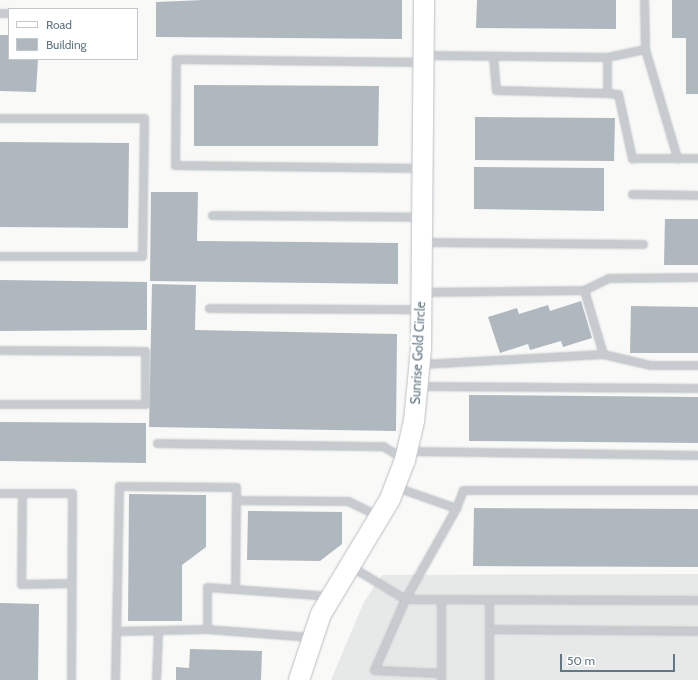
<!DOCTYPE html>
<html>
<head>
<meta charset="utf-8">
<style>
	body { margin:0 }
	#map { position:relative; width:698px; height:680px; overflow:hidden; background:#f9f9f7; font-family:Cabin,sans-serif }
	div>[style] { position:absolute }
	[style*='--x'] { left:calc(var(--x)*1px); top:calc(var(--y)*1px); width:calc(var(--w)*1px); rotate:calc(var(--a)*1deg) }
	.built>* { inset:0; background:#e7e8e8 }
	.building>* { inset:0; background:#afb8be }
	.roads { filter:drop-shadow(0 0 1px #b9bfc3) drop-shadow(0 0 1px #b9bfc3) }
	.lane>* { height:7px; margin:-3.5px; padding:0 3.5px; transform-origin:3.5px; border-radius:3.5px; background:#c7cbcf }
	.secondary>* { height:20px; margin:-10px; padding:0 10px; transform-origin:10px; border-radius:10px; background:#fff }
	span { translate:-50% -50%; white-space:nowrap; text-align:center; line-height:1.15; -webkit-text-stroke:4px #fff; paint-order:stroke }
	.street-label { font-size:13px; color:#627684 }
	.legend { position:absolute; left:8px; top:8px; width:130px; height:52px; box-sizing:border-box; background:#fff; border:1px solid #c0c8ce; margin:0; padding:5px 7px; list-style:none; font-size:12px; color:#627684 }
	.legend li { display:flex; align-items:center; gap:8px; height:20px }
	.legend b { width:20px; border:1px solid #c0c8ce }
	.scale { position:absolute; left:560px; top:654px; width:115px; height:18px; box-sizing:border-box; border:2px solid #627684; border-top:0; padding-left:5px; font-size:12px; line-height:14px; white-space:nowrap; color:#627684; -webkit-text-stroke:3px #fff; paint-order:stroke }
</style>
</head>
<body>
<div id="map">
	<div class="built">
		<div style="clip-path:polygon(698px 574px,698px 680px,331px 680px,364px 602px,382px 575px)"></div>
	</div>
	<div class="building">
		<div style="clip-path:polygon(204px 0,402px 0,402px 39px,156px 37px,156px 2px)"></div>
		<div style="clip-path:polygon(477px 0,616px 0,616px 29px,476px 28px)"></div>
		<div style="clip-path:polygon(672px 0,698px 0,698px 94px,686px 94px,686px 38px,672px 38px)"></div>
		<div style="clip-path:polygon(0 35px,9px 35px,9px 59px,38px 59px,36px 92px,0 91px)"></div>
		<div style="clip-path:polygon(194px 85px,379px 86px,378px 146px,194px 146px)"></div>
		<div style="clip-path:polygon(475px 117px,615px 118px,614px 161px,475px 160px)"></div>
		<div style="clip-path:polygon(0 142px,129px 143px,128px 228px,0 227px)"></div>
		<div style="clip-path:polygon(474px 167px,604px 168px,604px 211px,474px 209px)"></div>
		<div style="clip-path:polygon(151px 192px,198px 192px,197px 241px,398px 243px,398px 284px,150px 281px)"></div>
		<div style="clip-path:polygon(665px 219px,698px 219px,698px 265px,664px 265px)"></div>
		<div style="clip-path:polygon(0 280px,147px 282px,147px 330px,0 331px)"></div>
		<div style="clip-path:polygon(152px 284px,196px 285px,195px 330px,397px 334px,396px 431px,149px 427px)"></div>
		<div style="clip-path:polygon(581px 301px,592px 338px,563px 347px,561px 341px,530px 350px,528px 344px,500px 353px,488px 317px,517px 308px,519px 314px,548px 305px,550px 311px)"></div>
		<div style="clip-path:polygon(631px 306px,698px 307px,698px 353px,630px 353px)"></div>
		<div style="clip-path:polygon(469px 395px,698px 397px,698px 443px,469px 441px)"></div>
		<div style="clip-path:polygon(0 422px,146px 423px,146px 463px,0 461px)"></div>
		<div style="clip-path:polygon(129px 494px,206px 495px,206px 547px,182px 565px,182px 621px,128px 621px)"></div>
		<div style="clip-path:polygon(474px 508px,698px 509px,698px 567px,473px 566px)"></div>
		<div style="clip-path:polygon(248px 511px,342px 512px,342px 544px,320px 561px,247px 560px)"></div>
		<div style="clip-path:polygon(0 603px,39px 604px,38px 680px,0 680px)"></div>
		<div style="clip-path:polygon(190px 649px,262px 651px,261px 680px,176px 680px,176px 667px,189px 668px)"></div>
	</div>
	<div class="roads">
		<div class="lane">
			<div style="--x:644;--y:0;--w:49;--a:88.8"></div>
			<div style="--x:645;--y:49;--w:114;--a:73.6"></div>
			<div style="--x:677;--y:158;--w:21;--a:0"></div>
			<div style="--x:0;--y:13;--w:9;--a:0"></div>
			<div style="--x:426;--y:55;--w:181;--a:0.6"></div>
			<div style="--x:607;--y:57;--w:39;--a:-12"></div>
			<div style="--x:493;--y:56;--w:34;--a:85"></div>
			<div style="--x:496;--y:90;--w:111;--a:1.5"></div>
			<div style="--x:607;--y:93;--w:36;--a:-90"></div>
			<div style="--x:607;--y:93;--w:11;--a:5"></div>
			<div style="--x:618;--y:94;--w:66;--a:77.7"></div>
			<div style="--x:632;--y:158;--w:45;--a:0"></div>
			<div style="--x:0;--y:118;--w:144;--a:0"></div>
			<div style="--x:144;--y:118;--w:138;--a:90.8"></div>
			<div style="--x:142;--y:256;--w:142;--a:180"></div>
			<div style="--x:421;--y:168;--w:246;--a:-179.3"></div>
			<div style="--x:175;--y:165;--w:106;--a:-89.5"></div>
			<div style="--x:176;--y:59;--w:247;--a:0.7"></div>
			<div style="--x:632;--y:194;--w:66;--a:0.9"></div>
			<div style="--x:212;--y:215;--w:210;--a:0.5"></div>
			<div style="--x:424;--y:242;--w:219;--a:0.5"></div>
			<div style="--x:584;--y:290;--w:28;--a:-26"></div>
			<div style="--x:609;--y:278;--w:89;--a:-0.6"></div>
			<div style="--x:209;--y:308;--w:212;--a:0.3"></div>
			<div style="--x:0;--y:350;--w:145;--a:0.4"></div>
			<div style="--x:145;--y:351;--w:53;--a:90"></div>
			<div style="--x:145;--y:404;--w:145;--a:180"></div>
			<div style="--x:603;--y:354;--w:48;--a:13.2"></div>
			<div style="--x:650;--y:365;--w:48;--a:0"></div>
			<div style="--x:422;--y:364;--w:181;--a:-3.2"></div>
			<div style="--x:603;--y:354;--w:67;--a:-106.5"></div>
			<div style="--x:584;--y:290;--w:161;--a:179.3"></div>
			<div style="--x:418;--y:386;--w:280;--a:0.4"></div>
			<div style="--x:157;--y:443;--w:226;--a:0.8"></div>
			<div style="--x:383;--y:446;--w:25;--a:32"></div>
			<div style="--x:408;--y:451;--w:290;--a:0.8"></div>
			<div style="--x:396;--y:487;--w:64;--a:19.3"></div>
			<div style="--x:456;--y:508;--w:19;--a:-69"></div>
			<div style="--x:463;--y:490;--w:235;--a:0"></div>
			<div style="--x:0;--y:493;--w:72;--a:0"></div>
			<div style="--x:72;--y:493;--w:187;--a:90.3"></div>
			<div style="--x:22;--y:493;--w:91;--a:90.6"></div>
			<div style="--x:21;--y:584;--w:50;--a:-1.1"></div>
			<div style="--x:456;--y:508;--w:104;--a:119.3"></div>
			<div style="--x:405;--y:599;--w:293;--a:0.2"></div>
			<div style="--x:352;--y:567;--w:62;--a:31.1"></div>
			<div style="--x:405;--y:599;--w:77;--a:113.6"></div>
			<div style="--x:374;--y:670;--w:67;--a:2.6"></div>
			<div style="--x:441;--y:673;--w:7;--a:90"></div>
			<div style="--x:235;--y:589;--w:28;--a:-176"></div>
			<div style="--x:207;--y:587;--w:42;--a:90"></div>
			<div style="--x:207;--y:629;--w:104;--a:4.4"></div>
			<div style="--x:330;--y:596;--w:95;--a:-175.8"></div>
			<div style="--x:235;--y:589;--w:89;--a:-89.4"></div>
			<div style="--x:236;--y:500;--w:112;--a:0.5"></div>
			<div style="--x:348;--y:501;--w:34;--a:26"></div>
			<div style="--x:489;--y:629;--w:30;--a:-90"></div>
			<div style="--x:116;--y:631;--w:145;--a:-88.8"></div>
			<div style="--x:119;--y:486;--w:117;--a:0.5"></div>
			<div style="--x:236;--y:487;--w:13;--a:90"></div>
			<div style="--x:441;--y:673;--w:74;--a:-90"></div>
			<div style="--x:115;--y:680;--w:49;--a:-88.8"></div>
			<div style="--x:116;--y:631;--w:91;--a:-1.3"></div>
			<div style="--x:156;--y:680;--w:50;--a:-87.7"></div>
			<div style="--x:489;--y:680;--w:51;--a:-90"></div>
			<div style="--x:489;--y:629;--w:209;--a:0.5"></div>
		</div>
		<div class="secondary">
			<div style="--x:299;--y:680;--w:70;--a:-71.6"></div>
			<div style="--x:321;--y:614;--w:134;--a:-59"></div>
			<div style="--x:390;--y:499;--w:42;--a:-69"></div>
			<div style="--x:405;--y:460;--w:40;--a:-77"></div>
			<div style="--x:414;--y:421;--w:72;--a:-84.4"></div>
			<div style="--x:421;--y:349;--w:349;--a:-89.5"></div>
		</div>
	</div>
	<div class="street-label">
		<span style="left:418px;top:353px;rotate:-87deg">Sunrise Gold Circle</span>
	</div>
	<ul class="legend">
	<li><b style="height:5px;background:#fff"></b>Road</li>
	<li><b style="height:11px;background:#afb8be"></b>Building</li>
	</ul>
	<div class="scale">50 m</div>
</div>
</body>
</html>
